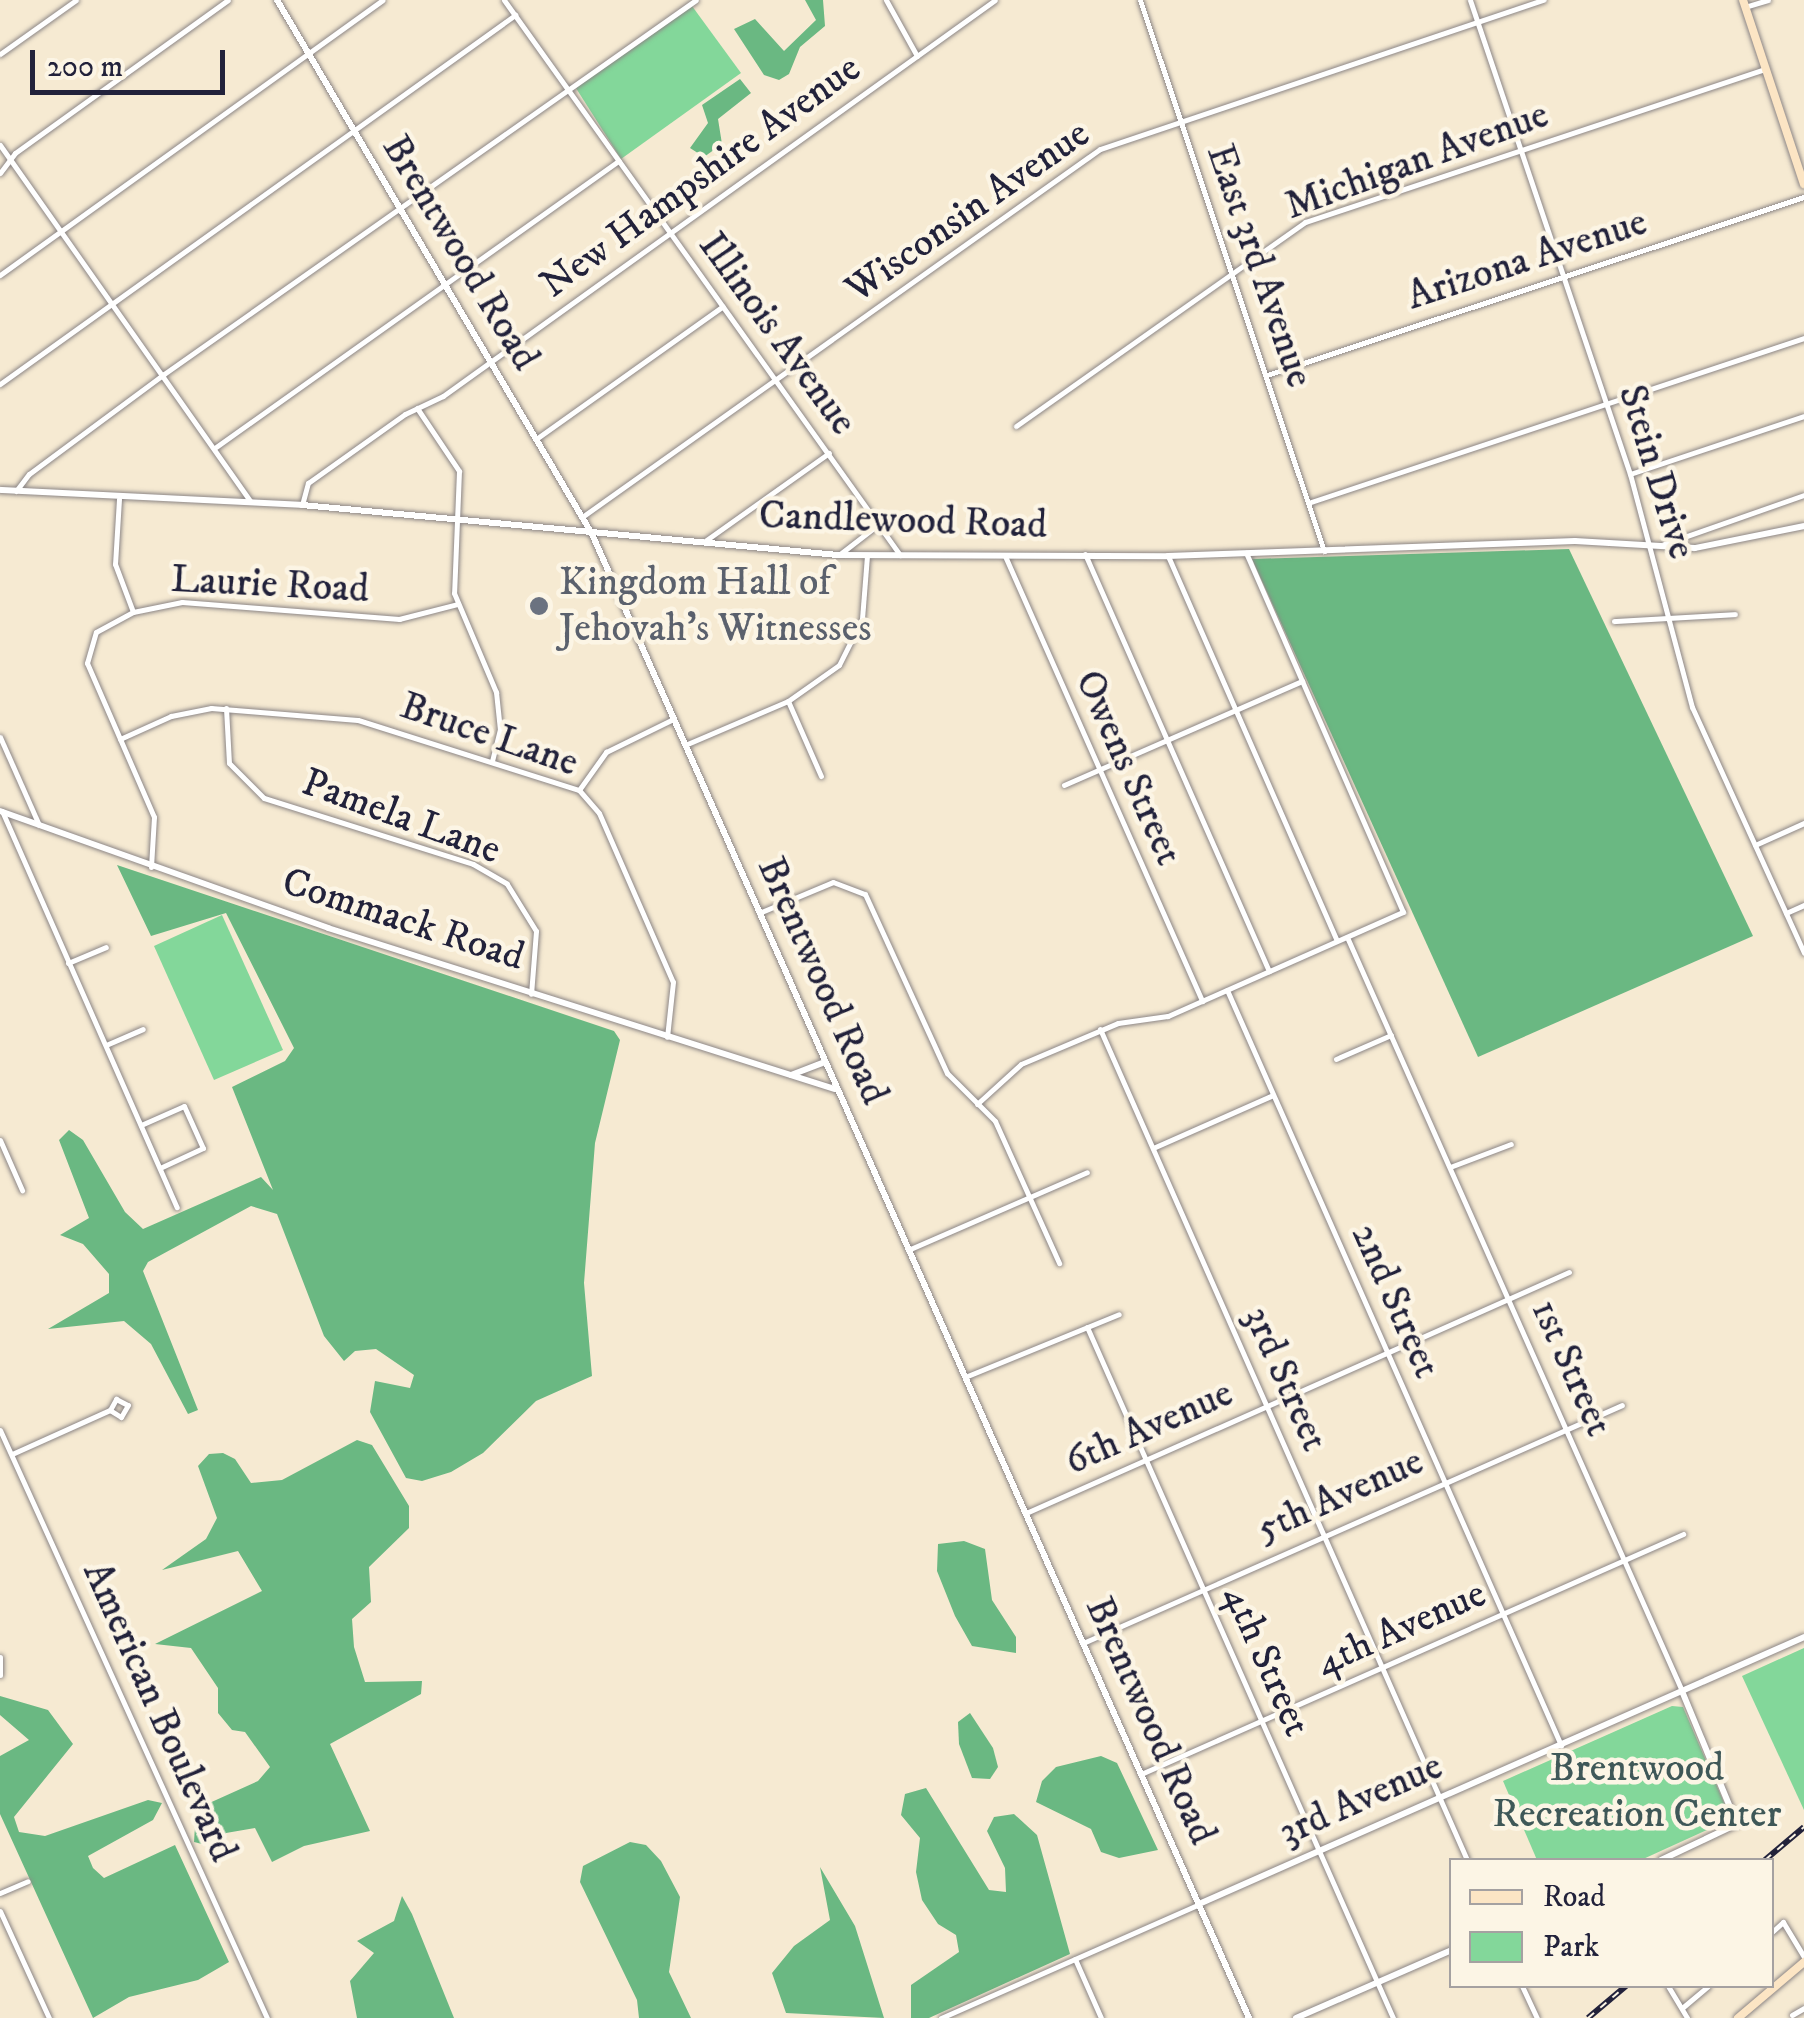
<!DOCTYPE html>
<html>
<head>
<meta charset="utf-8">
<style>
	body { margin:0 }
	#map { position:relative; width:1804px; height:2018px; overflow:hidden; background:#f6ead2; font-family:"IM FELL DW Pica",serif }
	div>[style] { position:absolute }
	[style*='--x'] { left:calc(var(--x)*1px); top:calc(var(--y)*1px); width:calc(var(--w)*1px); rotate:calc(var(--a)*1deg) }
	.green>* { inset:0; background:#83d79a }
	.forest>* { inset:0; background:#6ab882 }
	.roads { filter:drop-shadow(0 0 2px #8c8686) drop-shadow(0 0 2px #8c8686) }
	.minor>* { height:5px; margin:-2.5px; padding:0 2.5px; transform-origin:2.5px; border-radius:2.5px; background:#fff }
	.tertiary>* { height:6px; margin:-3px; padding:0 3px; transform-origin:3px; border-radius:3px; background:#fff }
	.secondary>* { height:8px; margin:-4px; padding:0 4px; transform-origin:4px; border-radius:4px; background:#fce5c4 }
	.rail>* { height:6px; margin-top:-3px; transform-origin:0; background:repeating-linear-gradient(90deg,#fcf5e5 0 8px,#22223b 0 16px); box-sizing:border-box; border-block:2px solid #22223b }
	.dots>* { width:28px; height:28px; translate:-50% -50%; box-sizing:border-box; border:5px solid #fcf5e5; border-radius:50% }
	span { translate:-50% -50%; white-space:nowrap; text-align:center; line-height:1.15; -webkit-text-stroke:9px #fcf5e5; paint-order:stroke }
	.street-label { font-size:40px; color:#22223b }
	.worship-label { font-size:40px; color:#5b616d }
	.left { translate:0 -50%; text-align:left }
	.park-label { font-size:40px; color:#3f5858 }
	.legend { position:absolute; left:1449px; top:1858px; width:325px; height:130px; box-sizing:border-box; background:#fcf5e5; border:2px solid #a5a1a1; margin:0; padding:12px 18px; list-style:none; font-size:30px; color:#22223b }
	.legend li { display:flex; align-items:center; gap:20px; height:50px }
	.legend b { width:50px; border:2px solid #a5a1a1 }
	.scale { position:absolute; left:30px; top:50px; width:195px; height:45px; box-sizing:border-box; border:5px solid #22223b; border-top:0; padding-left:12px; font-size:30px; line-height:35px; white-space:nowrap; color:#22223b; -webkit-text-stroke:8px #fcf5e5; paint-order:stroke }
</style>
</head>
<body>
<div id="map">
	<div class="green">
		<div style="clip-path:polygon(692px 6px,741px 73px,621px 159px,574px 85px)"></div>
		<div style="clip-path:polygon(222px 915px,283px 1050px,214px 1080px,154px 946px)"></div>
		<div style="clip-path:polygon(1804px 1648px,1804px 1810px,1742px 1676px)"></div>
		<div style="clip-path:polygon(1672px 1706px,1683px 1707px,1731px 1819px,1641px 1860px,1537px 1860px,1503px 1781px)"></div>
	</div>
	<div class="forest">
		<div style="clip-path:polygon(805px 0,823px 0,825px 26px,800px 47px,789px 74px,779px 80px,764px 75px,734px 29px,755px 19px,784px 51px,816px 20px)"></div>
		<div style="clip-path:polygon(740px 79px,751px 93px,718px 119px,722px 144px,704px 157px,690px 148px,708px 123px,702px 105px)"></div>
		<div style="clip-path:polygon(1569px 549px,1753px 936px,1478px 1057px,1252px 559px)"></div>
		<div style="clip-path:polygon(117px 865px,614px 1031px,620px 1040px,595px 1143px,584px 1283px,592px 1376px,536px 1401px,483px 1453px,451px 1472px,422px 1481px,406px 1478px,370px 1412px,375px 1381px,410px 1388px,414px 1375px,376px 1349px,355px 1351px,344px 1361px,324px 1336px,277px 1214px,251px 1206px,148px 1262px,143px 1271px,198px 1410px,188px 1414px,151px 1344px,124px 1321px,48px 1329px,109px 1293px,109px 1274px,83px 1244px,60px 1235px,89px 1218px,59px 1140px,69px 1130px,83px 1140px,125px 1212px,143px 1229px,261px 1177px,273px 1190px,232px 1087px,285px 1061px,294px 1048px,226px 913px,151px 936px)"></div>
		<div style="clip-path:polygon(357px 1440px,372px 1445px,409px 1506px,409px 1528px,369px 1567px,371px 1602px,352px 1619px,354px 1647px,365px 1682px,422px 1681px,421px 1694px,330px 1744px,370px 1831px,304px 1846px,272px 1862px,255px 1828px,226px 1833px,210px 1846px,194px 1842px,196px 1809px,258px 1781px,270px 1767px,245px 1732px,232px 1730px,218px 1713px,218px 1688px,191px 1648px,155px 1644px,262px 1591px,238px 1551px,162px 1570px,206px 1539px,217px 1518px,198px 1466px,209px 1454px,223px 1453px,235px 1459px,251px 1483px,282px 1480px)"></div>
		<div style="clip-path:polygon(964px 1541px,985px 1549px,992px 1600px,1016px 1637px,1016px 1653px,972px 1646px,955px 1616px,937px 1571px,938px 1544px)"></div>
		<div style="clip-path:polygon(0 1696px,48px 1710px,73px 1744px,14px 1817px,19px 1832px,45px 1836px,148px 1800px,162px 1803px,153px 1820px,88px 1856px,93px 1868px,104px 1878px,175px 1845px,229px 1962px,198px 1980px,129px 1997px,93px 2018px,0 1814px,0 1756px,29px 1740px,0 1715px)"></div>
		<div style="clip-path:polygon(970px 1713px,993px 1748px,998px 1767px,990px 1779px,972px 1778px,959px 1744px,958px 1722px)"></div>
		<div style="clip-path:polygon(1101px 1756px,1117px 1763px,1158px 1850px,1119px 1858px,1101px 1852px,1091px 1829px,1036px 1802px,1042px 1781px,1056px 1767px)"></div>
		<div style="clip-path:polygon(926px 1788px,989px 1890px,1006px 1892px,1005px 1868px,987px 1831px,994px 1817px,1014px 1814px,1037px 1835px,1070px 1954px,929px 2018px,911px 2018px,911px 1985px,959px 1952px,956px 1935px,938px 1924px,922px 1900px,916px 1872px,920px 1838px,901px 1815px,905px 1794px)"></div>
		<div style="clip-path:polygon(630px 1842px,646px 1845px,661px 1861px,680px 1897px,669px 1972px,691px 2018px,639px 2018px,637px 2000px,580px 1882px,583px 1866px)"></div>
		<div style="clip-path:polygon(820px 1867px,855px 1926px,884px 2018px,786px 2013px,772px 1973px,794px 1946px,830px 1920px)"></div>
		<div style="clip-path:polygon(402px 1896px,412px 1914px,454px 2018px,357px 2018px,350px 1981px,374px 1953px,357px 1941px,394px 1921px)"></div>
	</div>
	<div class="roads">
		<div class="minor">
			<div style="--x:504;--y:0;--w:682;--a:54.49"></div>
			<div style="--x:886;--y:0;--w:64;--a:61"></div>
			<div style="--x:1140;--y:0;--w:581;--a:71.53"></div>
			<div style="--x:1470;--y:0;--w:500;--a:71.35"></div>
			<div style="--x:1630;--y:474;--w:241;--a:75.1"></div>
			<div style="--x:1692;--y:707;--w:270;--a:65.5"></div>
			<div style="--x:1745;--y:7;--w:24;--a:-17"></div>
			<div style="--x:0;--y:54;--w:93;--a:-35.4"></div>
			<div style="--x:0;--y:145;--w:436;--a:54.9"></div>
			<div style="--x:0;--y:173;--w:25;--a:-53"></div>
			<div style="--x:15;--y:153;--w:262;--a:-35.7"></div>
			<div style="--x:0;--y:275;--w:471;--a:-35.7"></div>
			<div style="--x:1267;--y:375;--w:566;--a:-18.34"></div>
			<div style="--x:0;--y:384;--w:634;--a:-35.62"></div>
			<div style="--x:417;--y:408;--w:76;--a:56.3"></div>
			<div style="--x:459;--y:471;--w:122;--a:92.3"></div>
			<div style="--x:454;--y:593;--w:108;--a:67"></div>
			<div style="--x:496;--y:692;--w:37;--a:84"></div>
			<div style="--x:500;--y:729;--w:34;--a:104"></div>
			<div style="--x:1016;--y:426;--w:354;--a:-35.2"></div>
			<div style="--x:1305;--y:222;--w:485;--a:-18.4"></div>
			<div style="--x:536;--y:439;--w:229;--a:-35.4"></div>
			<div style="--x:216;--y:447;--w:494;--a:-35.4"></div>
			<div style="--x:1630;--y:474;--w:183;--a:-18.4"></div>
			<div style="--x:16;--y:491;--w:21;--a:-53"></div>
			<div style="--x:29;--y:474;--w:168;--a:-36.5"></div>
			<div style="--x:164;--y:374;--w:650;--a:-35.11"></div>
			<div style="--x:119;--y:499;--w:65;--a:93.5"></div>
			<div style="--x:115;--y:564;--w:51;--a:69.4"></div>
			<div style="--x:1311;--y:502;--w:520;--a:-18.4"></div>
			<div style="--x:302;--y:505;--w:23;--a:-75"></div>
			<div style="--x:308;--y:483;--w:119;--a:-35.4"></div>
			<div style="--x:405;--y:414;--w:42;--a:-25.3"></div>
			<div style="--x:443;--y:396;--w:679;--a:-35.66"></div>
			<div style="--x:582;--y:517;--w:635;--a:-35.39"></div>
			<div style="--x:1100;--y:149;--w:468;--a:-18.6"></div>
			<div style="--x:705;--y:541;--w:152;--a:-35.4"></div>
			<div style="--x:1664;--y:544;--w:148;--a:-19.3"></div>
			<div style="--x:840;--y:554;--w:49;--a:-37.6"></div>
			<div style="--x:1085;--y:554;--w:456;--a:66.2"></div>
			<div style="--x:1005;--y:556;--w:487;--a:66.1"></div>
			<div style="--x:1168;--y:556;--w:420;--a:66.3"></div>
			<div style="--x:1614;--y:621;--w:121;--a:-3.3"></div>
			<div style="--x:788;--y:701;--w:82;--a:66.3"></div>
			<div style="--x:226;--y:708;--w:55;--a:86.9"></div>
			<div style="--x:229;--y:763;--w:49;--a:45"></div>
			<div style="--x:264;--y:798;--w:219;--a:17.5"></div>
			<div style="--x:473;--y:864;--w:39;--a:30"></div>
			<div style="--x:507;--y:884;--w:55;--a:58.3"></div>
			<div style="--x:536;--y:931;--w:63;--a:94.5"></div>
			<div style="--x:0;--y:737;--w:96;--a:66.1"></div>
			<div style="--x:120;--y:739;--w:56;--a:-24.3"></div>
			<div style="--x:171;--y:716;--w:41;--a:-11.3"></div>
			<div style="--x:211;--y:708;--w:147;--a:4.7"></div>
			<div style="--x:358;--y:720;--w:232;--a:17.6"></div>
			<div style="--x:579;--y:790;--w:30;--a:49"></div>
			<div style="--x:599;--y:813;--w:184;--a:66.4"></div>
			<div style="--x:673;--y:982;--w:55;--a:96.2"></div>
			<div style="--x:685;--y:745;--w:112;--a:-23.1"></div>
			<div style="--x:788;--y:701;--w:62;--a:-35.2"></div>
			<div style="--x:839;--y:665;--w:51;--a:-63.4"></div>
			<div style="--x:862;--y:619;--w:63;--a:-85.5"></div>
			<div style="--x:1064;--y:785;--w:260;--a:-23.6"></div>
			<div style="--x:579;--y:790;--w:47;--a:-54.6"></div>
			<div style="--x:606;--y:752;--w:75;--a:-26.2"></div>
			<div style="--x:2;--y:811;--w:433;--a:66.2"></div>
			<div style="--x:1755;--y:845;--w:54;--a:-24.2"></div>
			<div style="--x:151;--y:867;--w:50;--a:-86.6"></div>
			<div style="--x:154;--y:817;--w:168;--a:-113.5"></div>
			<div style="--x:87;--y:663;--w:32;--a:-74"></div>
			<div style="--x:96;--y:632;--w:42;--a:-28.4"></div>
			<div style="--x:133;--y:612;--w:50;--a:-11.5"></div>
			<div style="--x:182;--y:602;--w:218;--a:4.5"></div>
			<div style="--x:399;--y:619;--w:61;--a:-14.3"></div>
			<div style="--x:759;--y:913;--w:80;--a:-22.7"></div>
			<div style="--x:833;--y:882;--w:34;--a:21"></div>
			<div style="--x:865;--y:894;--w:197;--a:65.4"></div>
			<div style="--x:947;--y:1073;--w:68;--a:45"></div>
			<div style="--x:995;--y:1121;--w:156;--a:65.7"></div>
			<div style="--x:1786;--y:913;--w:20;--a:-24"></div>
			<div style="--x:1347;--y:937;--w:825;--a:66.04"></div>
			<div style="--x:68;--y:963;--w:41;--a:-22.8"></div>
			<div style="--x:1227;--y:990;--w:826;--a:66.14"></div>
			<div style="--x:1100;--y:1029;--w:908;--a:66.17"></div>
			<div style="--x:106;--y:1045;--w:40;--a:-23.4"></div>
			<div style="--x:1336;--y:1059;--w:60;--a:-23.6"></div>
			<div style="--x:977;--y:1104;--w:59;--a:-42.3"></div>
			<div style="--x:1021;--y:1064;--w:105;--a:-22.9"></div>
			<div style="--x:1118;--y:1023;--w:50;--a:-8"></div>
			<div style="--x:1168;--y:1016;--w:257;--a:-23.9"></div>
			<div style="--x:1403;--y:912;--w:392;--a:-113.6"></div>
			<div style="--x:141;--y:1125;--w:47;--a:-23.8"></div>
			<div style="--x:184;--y:1106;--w:46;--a:65.7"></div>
			<div style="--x:203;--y:1148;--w:47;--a:155.1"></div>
			<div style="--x:0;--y:1140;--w:55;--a:66.3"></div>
			<div style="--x:1153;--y:1148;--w:131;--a:-23.8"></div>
			<div style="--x:1450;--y:1167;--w:65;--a:-20.7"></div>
			<div style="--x:908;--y:1250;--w:195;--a:-23.5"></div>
			<div style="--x:1087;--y:1327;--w:756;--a:66.11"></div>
			<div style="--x:965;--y:1377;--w:166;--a:-22.2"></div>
			<div style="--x:0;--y:1430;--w:646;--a:65.58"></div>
			<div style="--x:12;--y:1454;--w:107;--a:-24.2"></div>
			<div style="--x:110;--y:1410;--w:13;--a:-61"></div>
			<div style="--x:116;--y:1399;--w:13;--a:27"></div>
			<div style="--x:128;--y:1405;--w:14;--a:120"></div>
			<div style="--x:121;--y:1417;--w:13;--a:-148"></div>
			<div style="--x:1026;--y:1513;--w:594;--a:-23.93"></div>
			<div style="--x:1083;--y:1643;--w:589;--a:-23.82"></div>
			<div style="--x:0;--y:1657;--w:18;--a:90"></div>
			<div style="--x:1141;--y:1774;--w:593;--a:-23.88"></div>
			<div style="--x:0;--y:1893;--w:30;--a:-23"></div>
			<div style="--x:0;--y:1911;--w:118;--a:65.4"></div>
			<div style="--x:1772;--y:1932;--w:15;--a:-42"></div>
			<div style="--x:1783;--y:1922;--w:41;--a:59"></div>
			<div style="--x:1075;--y:1959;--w:64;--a:66.2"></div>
			<div style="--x:1522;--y:1986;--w:35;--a:65"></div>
			<div style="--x:1668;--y:1986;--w:37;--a:59"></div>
			<div style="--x:1682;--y:2008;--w:34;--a:-40"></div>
			<div style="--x:1792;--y:2015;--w:14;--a:-30"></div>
			<div style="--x:941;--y:2018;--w:282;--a:-23.8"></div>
		</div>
		<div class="tertiary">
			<div style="--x:277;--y:0;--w:620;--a:59.46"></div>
			<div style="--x:592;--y:534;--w:1623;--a:66.12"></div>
			<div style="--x:0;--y:490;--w:302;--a:2.8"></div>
			<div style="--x:302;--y:505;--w:538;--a:5.33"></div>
			<div style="--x:838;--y:555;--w:330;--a:0.2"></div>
			<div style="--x:1168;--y:556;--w:407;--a:-2.1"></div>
			<div style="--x:1575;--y:541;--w:120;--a:3.3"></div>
			<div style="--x:1695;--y:548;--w:111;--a:-11.4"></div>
			<div style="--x:0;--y:811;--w:348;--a:19.6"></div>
			<div style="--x:328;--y:928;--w:532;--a:17.62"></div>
			<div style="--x:791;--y:1075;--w:36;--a:-21"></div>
			<div style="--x:1661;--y:1860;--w:84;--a:-25.3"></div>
			<div style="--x:1737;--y:1824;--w:144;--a:-112.5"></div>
			<div style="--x:1199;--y:1904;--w:661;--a:-23.81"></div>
			<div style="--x:1296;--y:2018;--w:170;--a:-23.6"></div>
		</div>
		<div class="secondary">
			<div style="--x:1743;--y:0;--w:194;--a:71.7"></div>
			<div style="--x:1738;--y:2018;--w:87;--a:-40.3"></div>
		</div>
	</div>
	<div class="rail">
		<div style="--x:1765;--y:1860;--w:51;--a:-40.2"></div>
		<div style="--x:1588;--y:2018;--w:50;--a:-40.1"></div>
	</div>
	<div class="dots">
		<div style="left:539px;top:606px;background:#6b7280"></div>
	</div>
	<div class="street-label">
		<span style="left:1417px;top:161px;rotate:-20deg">Michigan Avenue</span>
		<span style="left:701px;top:177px;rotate:-36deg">New Hampshire Avenue</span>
		<span style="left:968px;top:212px;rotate:-35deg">Wisconsin Avenue</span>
		<span style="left:460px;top:253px;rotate:59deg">Brentwood Road</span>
		<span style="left:1527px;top:260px;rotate:-18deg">Arizona Avenue</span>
		<span style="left:1259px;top:266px;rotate:71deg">East 3rd Avenue</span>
		<span style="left:777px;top:334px;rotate:54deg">Illinois Avenue</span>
		<span style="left:1656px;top:472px;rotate:73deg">Stein Drive</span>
		<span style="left:903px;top:521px;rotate:2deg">Candlewood Road</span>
		<span style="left:270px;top:585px;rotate:3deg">Laurie Road</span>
		<span style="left:489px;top:735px;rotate:19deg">Bruce Lane</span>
		<span style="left:1128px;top:768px;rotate:66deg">Owens Street</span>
		<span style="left:401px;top:817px;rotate:20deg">Pamela Lane</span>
		<span style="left:403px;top:920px;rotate:18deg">Commack Road</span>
		<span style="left:822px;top:981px;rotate:66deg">Brentwood Road</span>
		<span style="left:1395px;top:1301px;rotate:66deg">2nd Street</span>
		<span style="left:1571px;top:1368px;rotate:66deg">1st Street</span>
		<span style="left:1285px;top:1379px;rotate:66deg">3rd Street</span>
		<span style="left:1149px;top:1428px;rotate:-24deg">6th Avenue</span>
		<span style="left:1340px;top:1496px;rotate:-24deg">5th Avenue</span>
		<span style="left:1401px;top:1629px;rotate:-24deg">4th Avenue</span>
		<span style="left:1266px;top:1661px;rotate:66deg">4th Street</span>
		<span style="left:159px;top:1712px;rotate:66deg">American Boulevard</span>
		<span style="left:1150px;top:1721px;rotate:66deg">Brentwood Road</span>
		<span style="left:1361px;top:1800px;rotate:-24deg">3rd Avenue</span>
	</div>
	<div class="worship-label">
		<span class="left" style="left:559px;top:606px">Kingdom Hall of<br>Jehovah’s Witnesses</span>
	</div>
	<div class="park-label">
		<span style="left:1637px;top:1792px">Brentwood<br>Recreation Center</span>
	</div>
	<ul class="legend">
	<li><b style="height:12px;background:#fce5c4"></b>Road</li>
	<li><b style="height:28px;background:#83d79a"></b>Park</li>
	</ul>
	<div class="scale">200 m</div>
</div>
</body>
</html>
